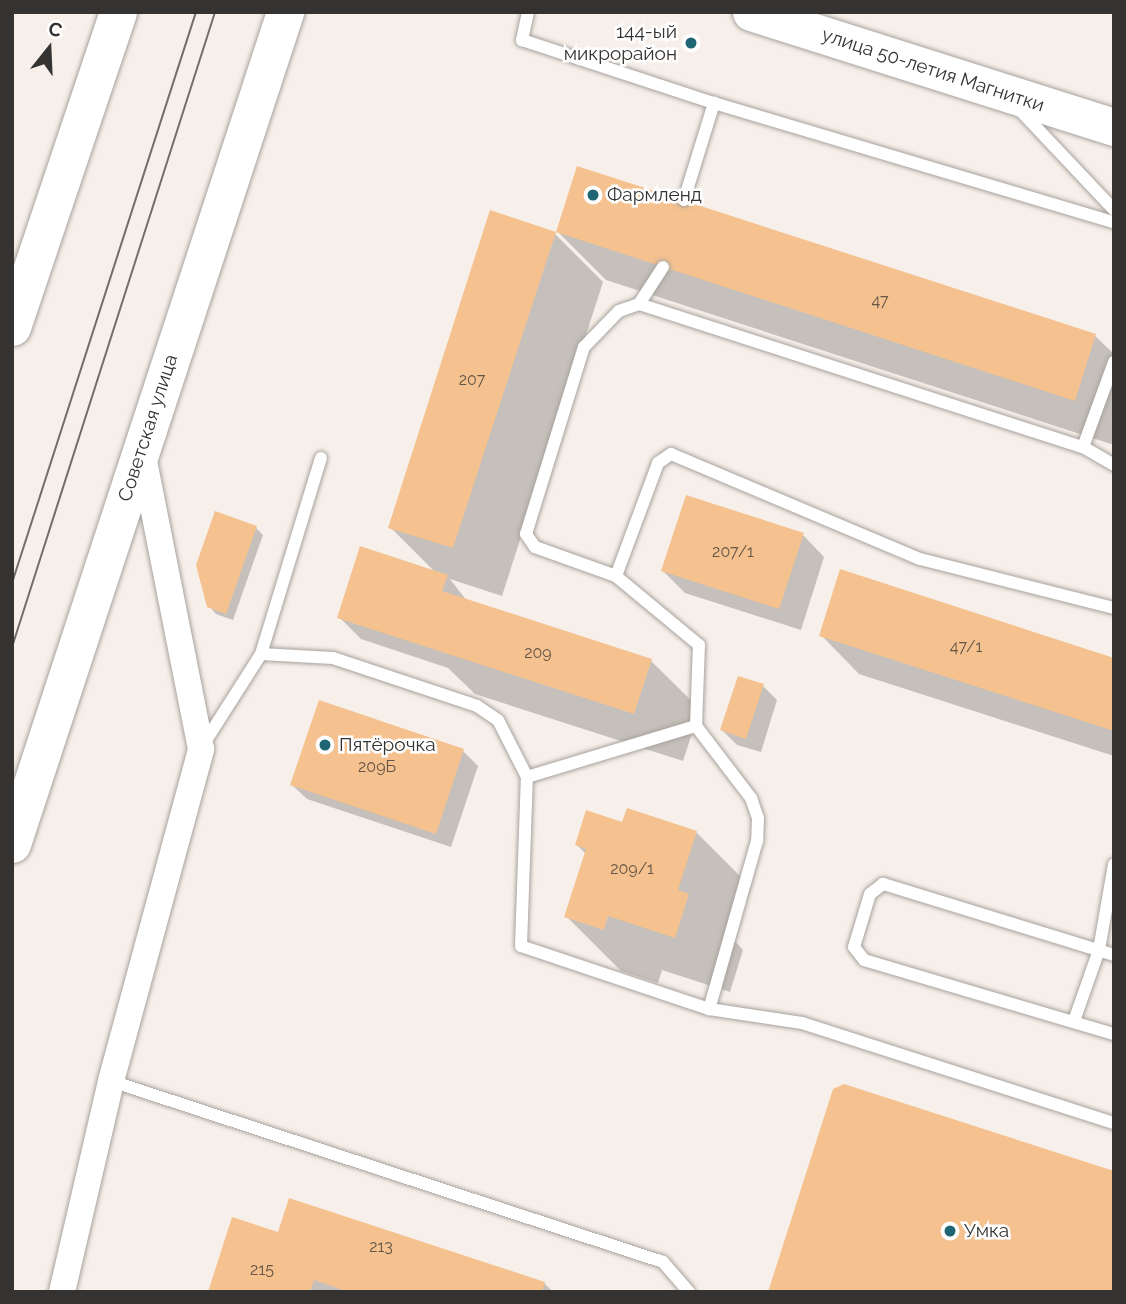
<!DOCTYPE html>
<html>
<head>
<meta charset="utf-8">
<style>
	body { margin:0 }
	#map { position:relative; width:1126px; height:1304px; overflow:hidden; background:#f7f0ea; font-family:Raleway,sans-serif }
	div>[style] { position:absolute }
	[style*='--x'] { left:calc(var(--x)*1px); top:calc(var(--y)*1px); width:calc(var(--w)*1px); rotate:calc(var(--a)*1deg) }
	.shadow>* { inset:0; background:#0003 }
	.building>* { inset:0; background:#f4c18f }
	.roads { filter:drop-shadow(0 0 2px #a8a29d) drop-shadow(0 0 2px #a8a29d) }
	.service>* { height:12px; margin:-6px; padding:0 6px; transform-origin:6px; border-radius:6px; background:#fff }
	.minor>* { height:26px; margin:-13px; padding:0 13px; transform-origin:13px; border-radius:13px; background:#fff }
	.secondary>* { height:37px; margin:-18.5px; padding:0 18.5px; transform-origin:18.5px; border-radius:18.5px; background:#fff }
	.tram>* { height:2px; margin:-1px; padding:0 1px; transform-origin:1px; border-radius:1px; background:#726e6b }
	.dots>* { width:19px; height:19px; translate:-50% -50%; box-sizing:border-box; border:4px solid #fff; border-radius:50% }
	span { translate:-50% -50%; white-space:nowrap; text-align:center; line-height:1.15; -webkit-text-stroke:5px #fff; paint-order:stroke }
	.number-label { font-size:16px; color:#655648 }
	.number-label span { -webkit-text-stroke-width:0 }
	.poi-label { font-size:19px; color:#353331 }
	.right { translate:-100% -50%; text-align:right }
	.left { translate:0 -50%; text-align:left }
	.street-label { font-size:19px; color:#353331 }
	.frame { position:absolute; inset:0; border:14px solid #353331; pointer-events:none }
	.north { position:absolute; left:14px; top:14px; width:70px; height:70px; -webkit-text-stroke:5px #fff; paint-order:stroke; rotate:18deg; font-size:19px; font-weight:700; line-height:28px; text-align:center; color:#353331 }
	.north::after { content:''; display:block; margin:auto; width:24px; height:32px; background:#353331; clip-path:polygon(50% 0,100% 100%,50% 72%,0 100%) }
</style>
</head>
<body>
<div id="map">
	<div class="shadow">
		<div style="clip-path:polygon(558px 232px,1095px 336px,1114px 354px,1114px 445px,606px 280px)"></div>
		<div style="clip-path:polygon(555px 234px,603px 282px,502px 596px,450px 579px,467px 601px,651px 661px,700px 709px,683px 761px,475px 694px,448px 668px,361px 639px,339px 617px,435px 572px,390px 527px)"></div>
		<div style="clip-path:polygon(256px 528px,263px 535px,233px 620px,216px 614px,209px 606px)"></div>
		<div style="clip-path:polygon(803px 535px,824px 557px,801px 630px,685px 593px,663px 571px)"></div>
		<div style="clip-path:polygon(821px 635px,1114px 660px,1114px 756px,859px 674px)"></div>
		<div style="clip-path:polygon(763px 686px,777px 700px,761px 752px,737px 745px,722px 730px)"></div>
		<div style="clip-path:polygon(463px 751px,478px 766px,451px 847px,307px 799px,292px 785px)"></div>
		<div style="clip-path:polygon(623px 824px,696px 832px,751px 887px,734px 940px,743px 950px,730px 992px,662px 970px,658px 983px,621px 971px,566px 916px,586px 854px,577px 845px)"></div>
		<div style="clip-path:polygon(280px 1234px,544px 1283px,553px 1292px,210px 1292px)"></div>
	</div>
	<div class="building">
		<div style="clip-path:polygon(577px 166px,1096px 334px,1075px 401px,556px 232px)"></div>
		<div style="clip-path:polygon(490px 210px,556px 232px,453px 548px,388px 528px)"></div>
		<div style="clip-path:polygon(686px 495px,804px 533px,779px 609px,661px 571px)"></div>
		<div style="clip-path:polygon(215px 511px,257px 526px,226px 614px,207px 607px,196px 565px)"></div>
		<div style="clip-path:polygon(360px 546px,448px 575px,442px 591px,652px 659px,634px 714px,337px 618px)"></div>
		<div style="clip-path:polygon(840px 569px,1114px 658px,1114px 731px,819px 636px)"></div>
		<div style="clip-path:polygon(738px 676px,764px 684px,746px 739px,720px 730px)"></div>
		<div style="clip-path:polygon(319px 700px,464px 749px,436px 834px,290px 785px)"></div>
		<div style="clip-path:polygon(627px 808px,697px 831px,678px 890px,689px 894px,675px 938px,608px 916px,604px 930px,564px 917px,586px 849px,575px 845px,586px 810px,622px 822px)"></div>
		<div style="clip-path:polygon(844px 1084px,1114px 1171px,1114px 1292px,768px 1292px,833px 1089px)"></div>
		<div style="clip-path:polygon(289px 1198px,545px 1282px,542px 1292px,349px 1292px,314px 1280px,310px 1292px,208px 1292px,232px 1217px,278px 1232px)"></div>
	</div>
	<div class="roads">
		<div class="service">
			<div style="--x:528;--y:12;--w:29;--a:102"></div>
			<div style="--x:522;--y:40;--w:202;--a:18.2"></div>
			<div style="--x:1017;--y:107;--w:141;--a:46.7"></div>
			<div style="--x:684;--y:200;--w:102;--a:-72.8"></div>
			<div style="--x:714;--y:103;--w:417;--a:16.6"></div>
			<div style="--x:639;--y:304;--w:44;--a:-57"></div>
			<div style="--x:1114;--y:362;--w:90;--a:110"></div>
			<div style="--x:1083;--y:447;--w:36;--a:30"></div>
			<div style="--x:616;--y:576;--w:121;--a:-69.6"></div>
			<div style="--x:658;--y:463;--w:16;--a:-35"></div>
			<div style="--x:671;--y:454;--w:270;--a:22.9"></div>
			<div style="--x:920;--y:559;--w:200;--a:14.2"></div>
			<div style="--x:261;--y:654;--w:72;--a:3.2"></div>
			<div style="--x:333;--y:658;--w:152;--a:18.4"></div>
			<div style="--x:477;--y:706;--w:25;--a:34"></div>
			<div style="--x:498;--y:720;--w:64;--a:63"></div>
			<div style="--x:527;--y:777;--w:177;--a:-16.8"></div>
			<div style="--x:696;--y:726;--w:91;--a:52.6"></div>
			<div style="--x:751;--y:798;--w:21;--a:71"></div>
			<div style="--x:758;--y:818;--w:23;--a:92"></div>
			<div style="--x:757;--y:841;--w:175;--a:105.9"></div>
			<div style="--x:709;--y:1009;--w:198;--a:-161.5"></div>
			<div style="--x:521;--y:946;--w:169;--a:-88"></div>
			<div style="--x:696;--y:726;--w:81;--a:-87.9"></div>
			<div style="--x:699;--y:645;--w:108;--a:-140.3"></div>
			<div style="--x:616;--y:576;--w:86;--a:-160.3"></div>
			<div style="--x:535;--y:547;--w:16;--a:-125"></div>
			<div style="--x:526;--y:534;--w:196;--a:-72.8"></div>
			<div style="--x:584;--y:347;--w:50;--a:-45.8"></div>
			<div style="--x:619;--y:311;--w:21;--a:-19"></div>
			<div style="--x:639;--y:304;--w:466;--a:17.9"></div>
			<div style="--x:203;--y:745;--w:108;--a:-57.5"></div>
			<div style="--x:261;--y:654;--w:205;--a:-73"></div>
			<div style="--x:1114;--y:955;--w:242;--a:-162.9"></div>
			<div style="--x:883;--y:884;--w:16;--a:142"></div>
			<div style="--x:870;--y:894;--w:55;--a:106.8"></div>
			<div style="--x:854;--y:947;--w:16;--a:52"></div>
			<div style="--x:864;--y:960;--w:261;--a:16.5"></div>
			<div style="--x:709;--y:1009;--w:94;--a:8.6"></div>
			<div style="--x:802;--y:1023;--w:328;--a:17.8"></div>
			<div style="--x:1074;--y:1021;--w:75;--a:-70.6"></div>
			<div style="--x:1099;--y:950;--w:87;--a:-80.1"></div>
			<div style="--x:111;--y:1081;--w:581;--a:18.15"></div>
			<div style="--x:663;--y:1262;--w:40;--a:49"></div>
		</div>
		<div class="minor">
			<div style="--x:62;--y:1292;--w:217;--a:-76.9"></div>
			<div style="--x:111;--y:1081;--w:344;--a:-74.8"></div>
			<div style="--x:201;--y:749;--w:303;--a:-101.2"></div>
		</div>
		<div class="secondary">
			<div style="--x:751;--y:12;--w:381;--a:17.6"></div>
			<div style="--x:12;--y:327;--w:332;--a:-71.4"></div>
			<div style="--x:12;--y:844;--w:876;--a:-71.83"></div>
		</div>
	</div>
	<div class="tram">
		<div style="--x:12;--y:583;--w:600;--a:-72.14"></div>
		<div style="--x:12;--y:647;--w:667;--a:-72.27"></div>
	</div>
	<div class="dots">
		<div style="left:691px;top:43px;background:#1f6675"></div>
		<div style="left:593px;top:195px;background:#1f6675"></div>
		<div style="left:325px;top:745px;background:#1f6675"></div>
		<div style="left:950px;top:1231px;background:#1f6675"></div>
	</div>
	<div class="number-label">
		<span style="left:880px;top:301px">47</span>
		<span style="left:472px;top:380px">207</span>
		<span style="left:733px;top:552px">207/1</span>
		<span style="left:966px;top:647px">47/1</span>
		<span style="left:538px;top:653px">209</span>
		<span style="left:377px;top:767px">209Б</span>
		<span style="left:632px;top:869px">209/1</span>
		<span style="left:381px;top:1247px">213</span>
		<span style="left:262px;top:1270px">215</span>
	</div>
	<div class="poi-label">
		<span class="right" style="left:677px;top:43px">144-ый<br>микрорайон</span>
		<span class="left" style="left:607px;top:195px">Фармленд</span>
		<span class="left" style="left:339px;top:745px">Пятёрочка</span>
		<span class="left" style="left:964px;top:1231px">Умка</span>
	</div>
	<div class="street-label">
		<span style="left:933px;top:70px;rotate:18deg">улица 50-летия Магнитки</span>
		<span style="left:148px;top:428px;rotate:-72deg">Советская улица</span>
	</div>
	<div class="frame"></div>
	<div class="north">С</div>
</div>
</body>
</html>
